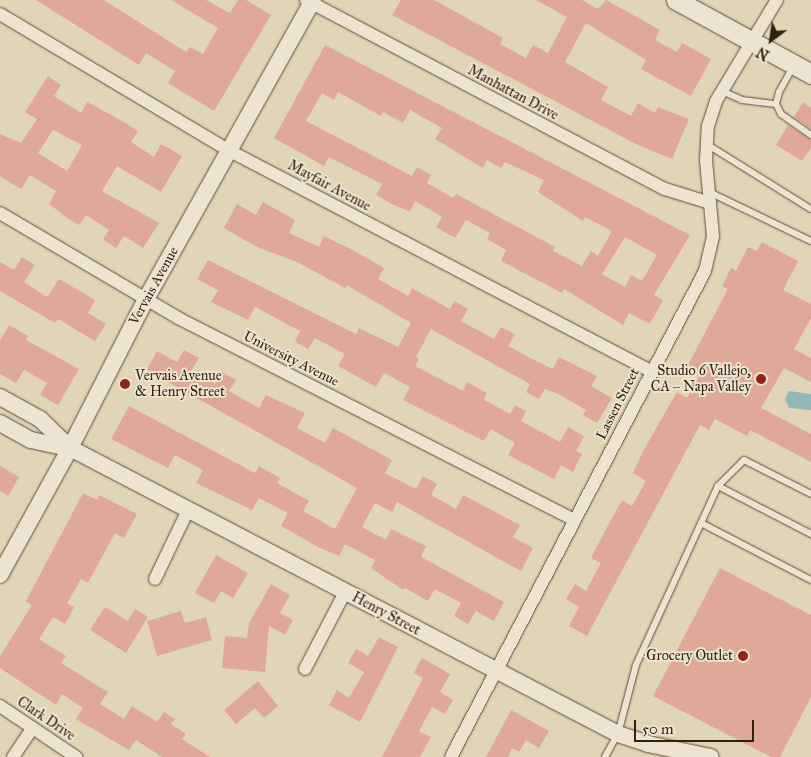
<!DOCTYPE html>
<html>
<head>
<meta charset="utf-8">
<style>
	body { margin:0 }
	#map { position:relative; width:811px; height:757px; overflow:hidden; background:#e1d5b8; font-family:"IM FELL Great Primer",serif }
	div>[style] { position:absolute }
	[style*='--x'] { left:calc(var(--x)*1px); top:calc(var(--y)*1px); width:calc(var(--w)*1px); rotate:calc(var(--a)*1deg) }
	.water>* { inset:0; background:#95b8b4 }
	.building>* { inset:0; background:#dfa898 }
	.roads { filter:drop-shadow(0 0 1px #5d4e39) drop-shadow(0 0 1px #5d4e39) }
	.service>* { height:6px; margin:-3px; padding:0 3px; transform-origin:3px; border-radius:3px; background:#ece4d1 }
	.minor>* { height:12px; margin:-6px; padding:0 6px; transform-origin:6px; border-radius:6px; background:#ece4d1 }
	.tertiary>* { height:16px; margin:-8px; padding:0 8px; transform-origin:8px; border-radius:8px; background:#ece4d1 }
	.secondary>* { height:19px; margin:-9.5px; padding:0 9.5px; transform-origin:9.5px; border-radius:9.5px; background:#ece4d1 }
	.dots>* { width:14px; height:14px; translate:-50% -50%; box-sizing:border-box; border:2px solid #ece4d1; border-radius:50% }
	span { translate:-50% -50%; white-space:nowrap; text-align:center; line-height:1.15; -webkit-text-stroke:4px #ece4d1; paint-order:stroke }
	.street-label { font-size:14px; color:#31210f }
	.poi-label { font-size:14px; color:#31210f }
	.right { translate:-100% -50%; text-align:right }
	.left { translate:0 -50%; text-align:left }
	.north { position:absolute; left:746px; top:15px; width:50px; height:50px; -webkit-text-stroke:4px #ece4d1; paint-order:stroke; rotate:211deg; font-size:14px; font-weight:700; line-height:20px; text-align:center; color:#31210f }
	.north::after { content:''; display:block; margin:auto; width:18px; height:22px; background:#31210f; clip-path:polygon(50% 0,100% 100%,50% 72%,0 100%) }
	.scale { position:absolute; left:634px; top:720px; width:120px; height:22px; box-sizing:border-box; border:2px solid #31210f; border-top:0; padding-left:6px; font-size:15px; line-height:18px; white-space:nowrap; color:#31210f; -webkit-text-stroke:4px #ece4d1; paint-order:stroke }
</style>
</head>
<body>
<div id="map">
	<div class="water">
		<div style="clip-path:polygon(789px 391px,811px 394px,811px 410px,789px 408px,785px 399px)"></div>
	</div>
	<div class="building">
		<div style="clip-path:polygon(36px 0,104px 0,186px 52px,190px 47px,203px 54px,218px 28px,171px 0,206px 0,230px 13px,238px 0,246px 0,271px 15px,214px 111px,168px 83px,175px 71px,146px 53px,139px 65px)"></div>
		<div style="clip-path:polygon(401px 0,434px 0,503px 38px,500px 44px,526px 58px,533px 45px,548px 53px,567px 17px,536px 0,582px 0,598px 9px,606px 0,660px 30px,655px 40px,677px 52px,682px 43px,711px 59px,691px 96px,641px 69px,646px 60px,586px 23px,565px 62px,608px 87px,601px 100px,631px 116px,638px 103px,655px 113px,658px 107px,689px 119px,672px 159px,636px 144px,392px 15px)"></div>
		<div style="clip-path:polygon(evenodd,325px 45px,690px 235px,654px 295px,663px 300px,650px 324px,629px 313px,623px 325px,564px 289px,562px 293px,501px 261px,506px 250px,487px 239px,490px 233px,466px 220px,455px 238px,436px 227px,442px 217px,415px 201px,410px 212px,390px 203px,376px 195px,382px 184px,329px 157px,324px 166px,274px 138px,325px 45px,338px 92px,381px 116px,383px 112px,403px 123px,410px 110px,442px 128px,435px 139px,483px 168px,487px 160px,501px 168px,505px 162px,544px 180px,538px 192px,583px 221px,585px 217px,612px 231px,598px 256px,591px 251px,582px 266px,553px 251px,555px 247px,456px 194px,453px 198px,427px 183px,431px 175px,417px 167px,412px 176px,306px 121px,322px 93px,334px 100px,338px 92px,325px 45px,625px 237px,657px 255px,642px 281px,631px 275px,625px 287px,602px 274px,625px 237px)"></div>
		<div style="clip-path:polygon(evenodd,48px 76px,61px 85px,54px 96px,81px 113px,87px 102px,124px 122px,138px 131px,131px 142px,154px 157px,161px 144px,182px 156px,161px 192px,117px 166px,102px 191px,159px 223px,143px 248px,124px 236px,116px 248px,103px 239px,109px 230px,86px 215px,79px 225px,66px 217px,49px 204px,56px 191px,30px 175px,21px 189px,0 176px,0 134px,21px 143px,37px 119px,25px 112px,48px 76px,53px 130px,82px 145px,67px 171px,38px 153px,53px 130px)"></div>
		<div style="clip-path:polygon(803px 102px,811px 108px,811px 129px,794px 117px)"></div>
		<div style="clip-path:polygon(788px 125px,811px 140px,811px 148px,802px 161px,776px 145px)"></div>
		<div style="clip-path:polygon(263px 202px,295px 220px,289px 233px,319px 247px,324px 236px,349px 248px,384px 268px,378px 279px,408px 296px,412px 288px,450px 309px,454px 301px,468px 309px,461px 321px,494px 339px,501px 327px,515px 334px,508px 346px,534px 360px,553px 369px,559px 357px,597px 376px,591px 386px,612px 398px,597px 423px,583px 415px,586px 410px,558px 394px,545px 389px,539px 399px,526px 392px,530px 384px,431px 329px,416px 357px,419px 359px,415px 366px,463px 391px,467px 382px,487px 393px,484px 400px,510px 414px,515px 405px,526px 411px,521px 421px,560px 442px,568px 427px,584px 436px,576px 451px,582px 454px,573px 472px,561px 465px,554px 479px,508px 455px,515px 443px,491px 429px,484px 441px,403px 400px,410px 387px,384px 373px,376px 387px,338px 366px,345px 354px,315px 338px,308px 349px,295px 342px,300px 331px,255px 307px,248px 320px,211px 302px,218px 290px,197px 279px,208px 260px,356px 334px,359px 328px,398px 347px,411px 323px,347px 285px,345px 288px,299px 263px,257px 247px,224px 228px,237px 204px,256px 215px)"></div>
		<div style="clip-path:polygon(762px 242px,798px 261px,783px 290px,811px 304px,811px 318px,794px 349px,811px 358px,811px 382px,784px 368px,761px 408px,811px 434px,811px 462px,750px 430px,747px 436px,715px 419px,709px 430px,700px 425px,587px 636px,569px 626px,579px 607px,566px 599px,575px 584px,586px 591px,601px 563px,591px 558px,604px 533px,622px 500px,632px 506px,646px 481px,633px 473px,643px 451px,677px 392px,687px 398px,700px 375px,687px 367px,728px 289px,722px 286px,731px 268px,736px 271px,748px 247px,757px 251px)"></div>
		<div style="clip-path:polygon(22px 257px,35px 265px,24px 282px,47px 297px,59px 279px,95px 300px,88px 313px,106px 324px,95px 341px,58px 319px,55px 323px,0 291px,0 262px,14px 270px)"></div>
		<div style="clip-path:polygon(9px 325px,28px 336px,26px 340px,79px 369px,58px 405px,40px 395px,47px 383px,24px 370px,16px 383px,0 374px,0 341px)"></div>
		<div style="clip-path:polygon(184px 350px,199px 358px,191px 371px,215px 384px,222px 372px,236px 380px,229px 391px,259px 408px,266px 395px,305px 413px,297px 428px,325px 443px,333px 428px,392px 460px,385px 473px,416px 489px,423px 476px,437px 484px,431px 495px,456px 509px,463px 495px,520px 525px,513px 537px,533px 548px,521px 571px,397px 502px,392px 512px,375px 503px,362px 527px,386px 540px,391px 529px,426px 546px,421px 557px,504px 602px,494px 621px,476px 611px,468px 624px,454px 616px,461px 603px,435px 589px,428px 601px,405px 588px,403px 590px,371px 568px,375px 560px,345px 544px,339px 556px,318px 547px,281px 526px,288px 513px,259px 498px,252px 510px,196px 483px,203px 470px,175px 455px,168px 468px,111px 439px,129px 406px,255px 473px,259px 466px,280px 478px,277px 483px,309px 501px,303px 511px,335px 529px,357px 488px,147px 370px,157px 351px,177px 362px)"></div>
		<div style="clip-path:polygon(0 466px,19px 477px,8px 496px,0 491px)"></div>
		<div style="clip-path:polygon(83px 493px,97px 500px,99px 495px,137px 514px,124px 538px,115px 533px,88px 583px,81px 579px,67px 603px,74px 607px,65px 624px,53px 617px,39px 639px,66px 656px,61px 663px,108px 692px,100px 704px,124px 719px,132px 706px,157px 722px,164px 712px,175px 719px,171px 724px,186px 734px,182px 739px,210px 757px,162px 757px,136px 740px,129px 750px,76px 719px,83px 708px,62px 694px,56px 705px,0 668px,0 656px,32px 605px,26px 601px)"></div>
		<div style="clip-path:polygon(216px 555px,248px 573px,233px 598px,221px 591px,214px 603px,195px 593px)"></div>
		<div style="clip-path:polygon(720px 568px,811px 615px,811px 697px,780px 757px,771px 757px,653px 696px)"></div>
		<div style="clip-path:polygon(271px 584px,290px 595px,280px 613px,293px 620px,285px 635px,269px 626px,265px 672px,222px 668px,225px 636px,247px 638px,249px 623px)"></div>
		<div style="clip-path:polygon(105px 607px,128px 621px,135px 609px,148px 617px,126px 653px,90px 630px)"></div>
		<div style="clip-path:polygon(181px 611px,185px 623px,206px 617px,212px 640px,157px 656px,147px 621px)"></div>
		<div style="clip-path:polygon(379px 637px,398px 647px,360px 722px,329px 705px,337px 690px,349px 698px,364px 672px,348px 663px,356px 649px,368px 656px)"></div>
		<div style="clip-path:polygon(422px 658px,450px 674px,440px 692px,453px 700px,445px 714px,432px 707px,419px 731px,431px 737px,420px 757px,382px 757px,423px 678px,414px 673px)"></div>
		<div style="clip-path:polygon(258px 681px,278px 706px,264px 718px,255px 708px,236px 724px,224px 710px)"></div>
		<div style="clip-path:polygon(511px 710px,549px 731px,539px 748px,526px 740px,519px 752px,512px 748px,508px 757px,486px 757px)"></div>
	</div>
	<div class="roads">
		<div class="service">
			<div style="--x:794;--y:65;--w:31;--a:119"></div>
			<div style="--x:779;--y:92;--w:12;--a:104"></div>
			<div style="--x:776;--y:104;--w:11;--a:63"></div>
			<div style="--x:781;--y:114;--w:37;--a:35"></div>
			<div style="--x:722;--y:91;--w:22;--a:24"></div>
			<div style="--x:742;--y:100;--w:34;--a:7"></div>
			<div style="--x:708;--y:145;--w:121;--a:31.9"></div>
			<div style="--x:709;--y:192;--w:113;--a:25.7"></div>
			<div style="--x:718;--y:486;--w:37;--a:-45"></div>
			<div style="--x:744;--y:460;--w:75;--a:26.9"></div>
			<div style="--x:701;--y:523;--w:124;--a:27.4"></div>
			<div style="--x:605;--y:757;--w:26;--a:-61"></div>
			<div style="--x:618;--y:734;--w:71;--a:-75.4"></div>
			<div style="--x:636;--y:665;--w:197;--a:-65.4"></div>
			<div style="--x:718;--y:486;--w:105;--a:27.3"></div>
		</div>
		<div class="minor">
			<div style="--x:306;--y:0;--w:406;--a:27.8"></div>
			<div style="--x:665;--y:189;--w:47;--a:17.3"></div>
			<div style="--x:0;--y:14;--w:268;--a:30.8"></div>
			<div style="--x:230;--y:151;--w:476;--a:27.6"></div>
			<div style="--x:0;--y:213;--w:207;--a:30.5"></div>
			<div style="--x:178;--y:318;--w:445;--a:27"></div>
			<div style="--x:155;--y:579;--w:76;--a:-64.4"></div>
			<div style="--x:305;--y:669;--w:87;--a:-62.5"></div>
			<div style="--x:0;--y:706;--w:92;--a:33.9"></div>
			<div style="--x:13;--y:757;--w:34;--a:-56"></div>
			<div style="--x:451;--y:757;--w:548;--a:-62.41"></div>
			<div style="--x:705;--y:271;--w:36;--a:-77"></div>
			<div style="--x:713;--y:236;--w:75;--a:-95.3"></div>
			<div style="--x:706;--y:161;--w:35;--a:-87"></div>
			<div style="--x:708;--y:126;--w:26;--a:-72"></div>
			<div style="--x:716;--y:101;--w:118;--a:-58.9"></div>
		</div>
		<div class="tertiary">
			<div style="--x:0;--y:397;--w:46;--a:28.8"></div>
			<div style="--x:40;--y:419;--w:42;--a:44"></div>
			<div style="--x:0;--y:423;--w:35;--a:29"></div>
			<div style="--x:31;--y:440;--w:40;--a:12"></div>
			<div style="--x:70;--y:448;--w:618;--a:27.56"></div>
			<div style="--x:618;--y:734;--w:32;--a:18"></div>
			<div style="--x:648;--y:744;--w:64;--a:11.7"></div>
			<div style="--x:0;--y:575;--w:145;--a:-61.1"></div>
			<div style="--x:70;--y:448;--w:167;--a:-63"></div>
			<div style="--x:146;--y:299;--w:342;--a:-60.8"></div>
		</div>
		<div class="secondary">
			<div style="--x:676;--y:0;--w:154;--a:28.7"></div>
		</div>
	</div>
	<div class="dots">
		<div style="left:761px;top:379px;background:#8f2418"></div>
		<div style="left:125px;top:384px;background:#8f2418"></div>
		<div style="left:743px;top:656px;background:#8f2418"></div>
	</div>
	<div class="street-label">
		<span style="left:513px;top:93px;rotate:28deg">Manhattan Drive</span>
		<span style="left:329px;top:186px;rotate:28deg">Mayfair Avenue</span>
		<span style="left:154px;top:286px;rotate:-61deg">Vervais Avenue</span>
		<span style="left:291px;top:359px;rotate:27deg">University Avenue</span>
		<span style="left:618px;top:404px;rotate:-63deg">Lassen Street</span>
		<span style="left:386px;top:614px;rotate:28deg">Henry Street</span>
		<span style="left:46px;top:719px;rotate:34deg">Clark Drive</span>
	</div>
	<div class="poi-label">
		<span class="right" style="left:751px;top:379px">Studio 6 Vallejo,<br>CA – Napa Valley</span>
		<span class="left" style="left:135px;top:384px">Vervais Avenue<br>&amp; Henry Street</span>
		<span class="right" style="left:733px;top:656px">Grocery Outlet</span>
	</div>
	<div class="north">N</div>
	<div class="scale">50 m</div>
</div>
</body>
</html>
